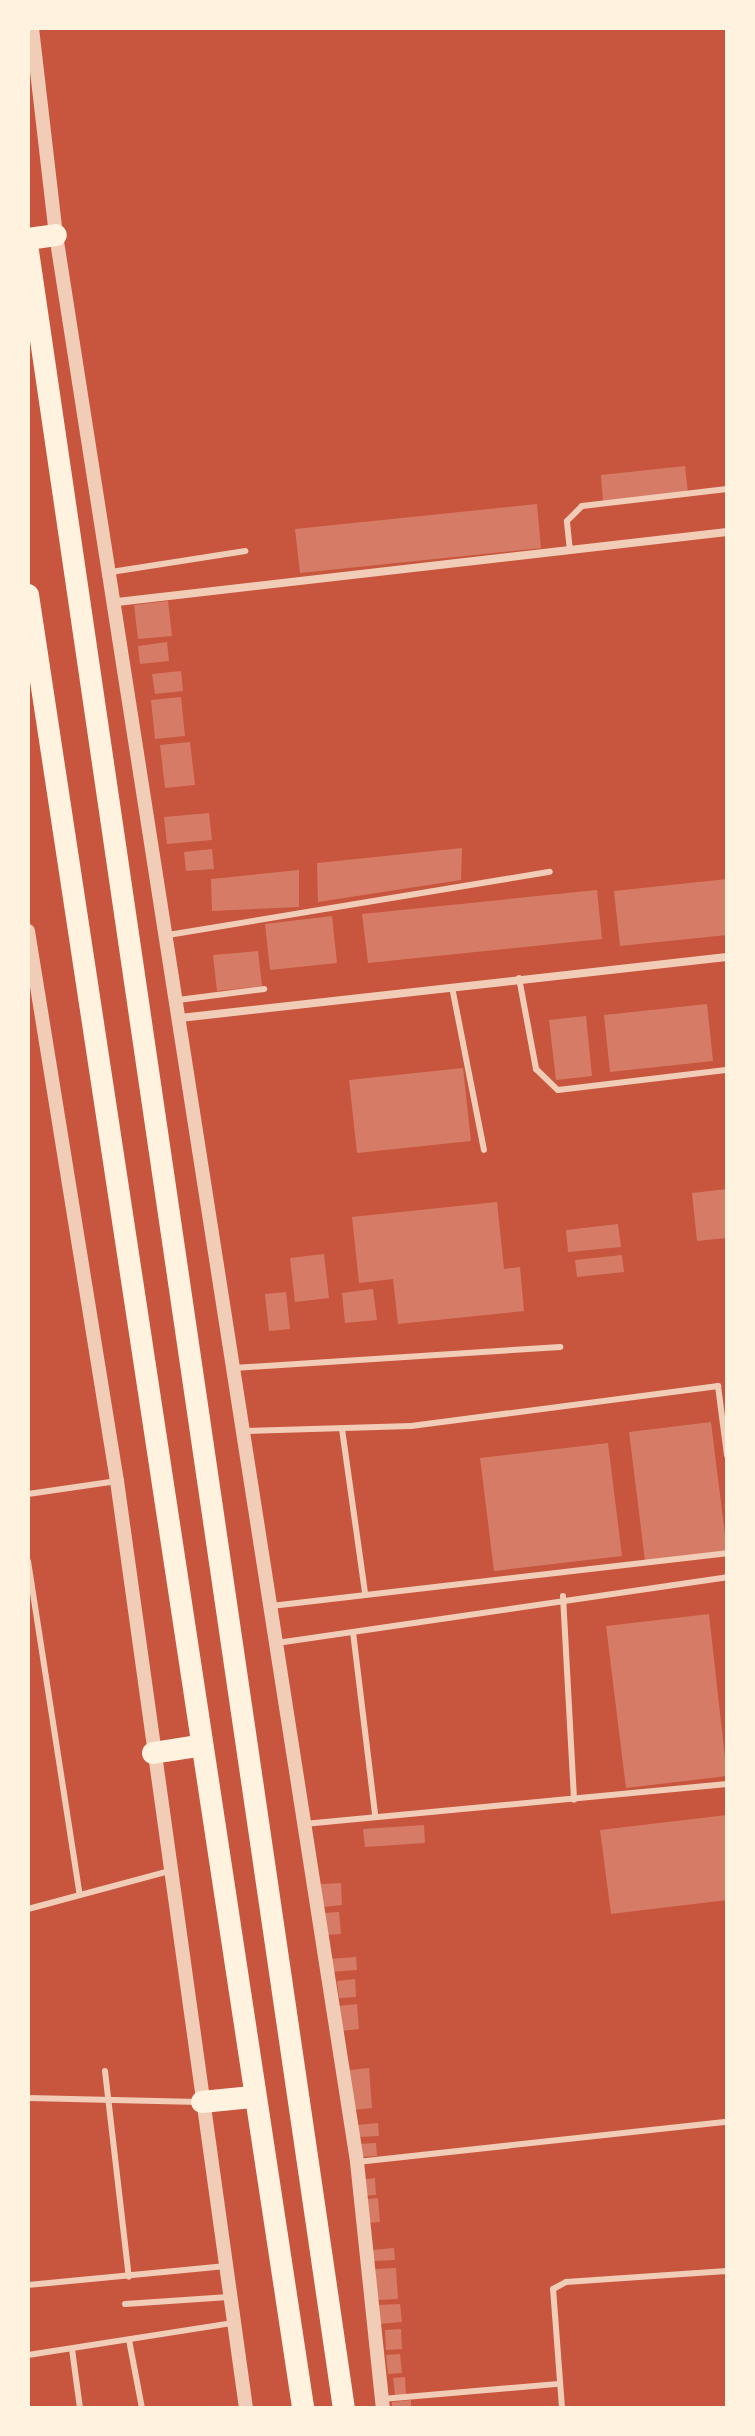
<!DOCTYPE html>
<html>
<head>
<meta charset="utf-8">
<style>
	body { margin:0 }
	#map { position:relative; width:755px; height:2436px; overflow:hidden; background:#c8553d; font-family:"Sofia Sans Condensed",sans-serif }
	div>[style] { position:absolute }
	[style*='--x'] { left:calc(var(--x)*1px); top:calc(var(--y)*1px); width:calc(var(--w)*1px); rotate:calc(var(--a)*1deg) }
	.building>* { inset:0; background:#d67c66 }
	.service>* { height:6px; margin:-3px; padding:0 3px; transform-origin:3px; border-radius:3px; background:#f1ccb7 }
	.minor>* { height:8px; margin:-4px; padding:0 4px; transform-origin:4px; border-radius:4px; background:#f1ccb7 }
	.tertiary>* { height:14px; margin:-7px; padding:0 7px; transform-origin:7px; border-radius:7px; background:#f1ccb7 }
	.trunk>* { height:22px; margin:-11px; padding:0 11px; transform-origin:11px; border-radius:11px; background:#fff3e0 }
	span { translate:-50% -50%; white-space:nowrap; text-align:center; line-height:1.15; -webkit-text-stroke:6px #fff3e0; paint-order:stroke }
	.frame { position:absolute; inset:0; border:30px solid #fff3e0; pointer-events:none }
</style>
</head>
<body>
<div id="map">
	<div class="building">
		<div style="clip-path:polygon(685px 466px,688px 493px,603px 502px,601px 475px)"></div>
		<div style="clip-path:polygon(537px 504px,541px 548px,300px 573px,295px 529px)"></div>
		<div style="clip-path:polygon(168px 601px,172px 636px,138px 639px,134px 605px)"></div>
		<div style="clip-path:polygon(167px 642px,169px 661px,140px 664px,138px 646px)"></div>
		<div style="clip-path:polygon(181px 671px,183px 691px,155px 694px,152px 674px)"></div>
		<div style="clip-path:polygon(181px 697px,185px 736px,155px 739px,151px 700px)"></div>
		<div style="clip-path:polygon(190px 742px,195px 785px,165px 788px,160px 745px)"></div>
		<div style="clip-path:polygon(209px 813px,212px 840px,167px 844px,164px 817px)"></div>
		<div style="clip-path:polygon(462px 848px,461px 880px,318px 902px,317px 863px)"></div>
		<div style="clip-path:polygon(212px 849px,214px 869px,186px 871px,184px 852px)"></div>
		<div style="clip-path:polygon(299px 870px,299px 907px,212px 911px,211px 879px)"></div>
		<div style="clip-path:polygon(727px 879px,727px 935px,620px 946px,614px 891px)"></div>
		<div style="clip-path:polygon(597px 890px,602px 939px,368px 963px,362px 914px)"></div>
		<div style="clip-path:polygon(332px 916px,337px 963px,270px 970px,265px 924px)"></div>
		<div style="clip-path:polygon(258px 951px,262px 986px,217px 991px,213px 955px)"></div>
		<div style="clip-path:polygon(707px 1004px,713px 1061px,610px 1072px,604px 1015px)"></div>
		<div style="clip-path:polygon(586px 1016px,592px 1076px,556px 1080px,549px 1020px)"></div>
		<div style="clip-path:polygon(463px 1068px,471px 1141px,357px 1153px,349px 1080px)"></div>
		<div style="clip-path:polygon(727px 1189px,727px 1238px,697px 1241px,692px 1193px)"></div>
		<div style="clip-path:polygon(497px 1202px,504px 1269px,520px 1267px,524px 1311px,398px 1324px,393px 1279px,359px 1283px,352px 1217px)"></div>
		<div style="clip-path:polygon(618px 1224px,621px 1247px,568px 1252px,566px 1230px)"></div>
		<div style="clip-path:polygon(324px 1254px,329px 1298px,295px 1302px,290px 1258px)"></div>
		<div style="clip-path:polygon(622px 1255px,624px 1272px,577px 1277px,575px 1260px)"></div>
		<div style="clip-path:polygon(373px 1289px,377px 1320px,345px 1323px,342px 1293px)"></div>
		<div style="clip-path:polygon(286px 1292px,290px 1329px,269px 1331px,265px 1294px)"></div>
		<div style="clip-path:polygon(711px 1422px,727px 1551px,645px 1561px,629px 1432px)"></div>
		<div style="clip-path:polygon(608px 1443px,622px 1556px,494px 1571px,480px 1458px)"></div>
		<div style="clip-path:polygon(709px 1614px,727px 1776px,626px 1788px,606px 1626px)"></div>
		<div style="clip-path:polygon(727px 1815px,727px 1900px,611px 1914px,600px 1830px)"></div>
		<div style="clip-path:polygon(424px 1825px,425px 1843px,365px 1847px,363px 1829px)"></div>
		<div style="clip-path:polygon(341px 1883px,342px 1905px,323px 1907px,321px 1884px)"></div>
		<div style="clip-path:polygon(339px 1912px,341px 1934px,325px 1935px,323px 1913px)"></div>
		<div style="clip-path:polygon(356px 1957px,357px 1970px,330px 1972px,329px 1959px)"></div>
		<div style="clip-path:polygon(355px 1979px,356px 1997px,339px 1998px,337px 1981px)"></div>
		<div style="clip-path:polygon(357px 2004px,359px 2029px,341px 2031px,339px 2006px)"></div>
		<div style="clip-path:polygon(369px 2068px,372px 2108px,353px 2110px,349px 2070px)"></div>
		<div style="clip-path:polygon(378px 2123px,379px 2136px,357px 2137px,356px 2125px)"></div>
		<div style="clip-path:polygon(376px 2143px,377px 2156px,358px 2157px,357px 2144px)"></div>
		<div style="clip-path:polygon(375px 2178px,376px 2195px,362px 2196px,360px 2180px)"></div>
		<div style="clip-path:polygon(378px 2198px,380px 2222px,369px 2223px,367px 2199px)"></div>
		<div style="clip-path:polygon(394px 2248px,395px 2260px,374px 2261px,372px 2250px)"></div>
		<div style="clip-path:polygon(396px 2268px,398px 2299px,377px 2300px,375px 2269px)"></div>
		<div style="clip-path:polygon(400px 2304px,402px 2322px,379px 2324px,378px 2305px)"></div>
		<div style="clip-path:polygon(401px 2329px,402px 2349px,386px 2350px,385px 2330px)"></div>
		<div style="clip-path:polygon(400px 2354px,402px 2373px,388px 2374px,386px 2355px)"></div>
		<div style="clip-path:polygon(405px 2377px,406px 2395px,395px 2395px,393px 2378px)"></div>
		<div style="clip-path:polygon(411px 2400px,411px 2408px,392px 2408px,392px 2402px)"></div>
	</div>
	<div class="service">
		<div style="--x:570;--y:551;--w:30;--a:-96"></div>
		<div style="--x:567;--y:521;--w:21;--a:-45"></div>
		<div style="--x:582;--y:506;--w:146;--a:-6.7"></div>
		<div style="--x:111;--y:572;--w:136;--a:-8.9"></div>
		<div style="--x:168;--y:935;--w:387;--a:-9.4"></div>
		<div style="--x:519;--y:978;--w:93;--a:79.4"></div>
		<div style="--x:536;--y:1069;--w:30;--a:44"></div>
		<div style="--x:558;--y:1090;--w:169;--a:-6.8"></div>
		<div style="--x:452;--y:987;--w:166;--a:78.9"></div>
		<div style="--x:178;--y:1000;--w:87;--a:-7.3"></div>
		<div style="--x:234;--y:1368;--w:327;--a:-3.7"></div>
		<div style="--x:342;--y:1429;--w:165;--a:82"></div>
		<div style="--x:244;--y:1431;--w:167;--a:-1.7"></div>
		<div style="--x:411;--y:1426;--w:310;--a:-7.4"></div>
		<div style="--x:718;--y:1386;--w:70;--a:82.6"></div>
		<div style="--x:28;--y:1494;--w:90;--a:-8.3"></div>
		<div style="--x:28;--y:1561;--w:338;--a:81.2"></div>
		<div style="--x:563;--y:1596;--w:204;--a:86.9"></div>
		<div style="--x:271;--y:1606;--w:459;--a:-6.6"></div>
		<div style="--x:353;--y:1632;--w:184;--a:83.1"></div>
		<div style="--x:277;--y:1643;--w:455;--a:-8.3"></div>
		<div style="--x:304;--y:1824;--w:425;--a:-5.4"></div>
		<div style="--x:28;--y:1909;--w:147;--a:-15"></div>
		<div style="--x:105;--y:2071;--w:207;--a:83.4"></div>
		<div style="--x:28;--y:2098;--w:171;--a:1.3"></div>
		<div style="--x:357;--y:2162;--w:372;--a:-6.2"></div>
		<div style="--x:28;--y:2285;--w:199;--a:-5.5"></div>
		<div style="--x:125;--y:2304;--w:104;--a:-3.9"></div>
		<div style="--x:129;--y:2340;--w:69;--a:79.2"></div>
		<div style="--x:72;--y:2349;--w:60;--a:82.3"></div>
		<div style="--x:28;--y:2355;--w:206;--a:-8.9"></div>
		<div style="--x:382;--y:2399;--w:177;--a:-4.9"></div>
		<div style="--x:562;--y:2408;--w:119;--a:-94.3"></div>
		<div style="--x:553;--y:2289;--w:15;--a:-28"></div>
		<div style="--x:566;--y:2282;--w:161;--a:-3.9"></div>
	</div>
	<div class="minor">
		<div style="--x:117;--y:602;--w:614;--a:-6.55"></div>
		<div style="--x:180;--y:1018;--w:550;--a:-6.36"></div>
	</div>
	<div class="tertiary">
		<div style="--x:32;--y:28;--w:208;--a:83.4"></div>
		<div style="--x:56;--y:235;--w:1950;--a:81.12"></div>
		<div style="--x:357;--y:2162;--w:247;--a:84"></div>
		<div style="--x:28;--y:931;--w:557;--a:80.81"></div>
		<div style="--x:117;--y:1481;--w:936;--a:82.08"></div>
	</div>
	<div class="trunk">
		<div style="--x:28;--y:239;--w:28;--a:-8"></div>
		<div style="--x:28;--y:251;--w:2180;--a:81.67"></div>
		<div style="--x:28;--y:595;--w:1834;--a:81.37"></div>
		<div style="--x:153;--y:1753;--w:46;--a:-8.8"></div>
		<div style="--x:202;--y:2102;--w:50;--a:-5.7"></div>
	</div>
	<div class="frame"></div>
</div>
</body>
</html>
